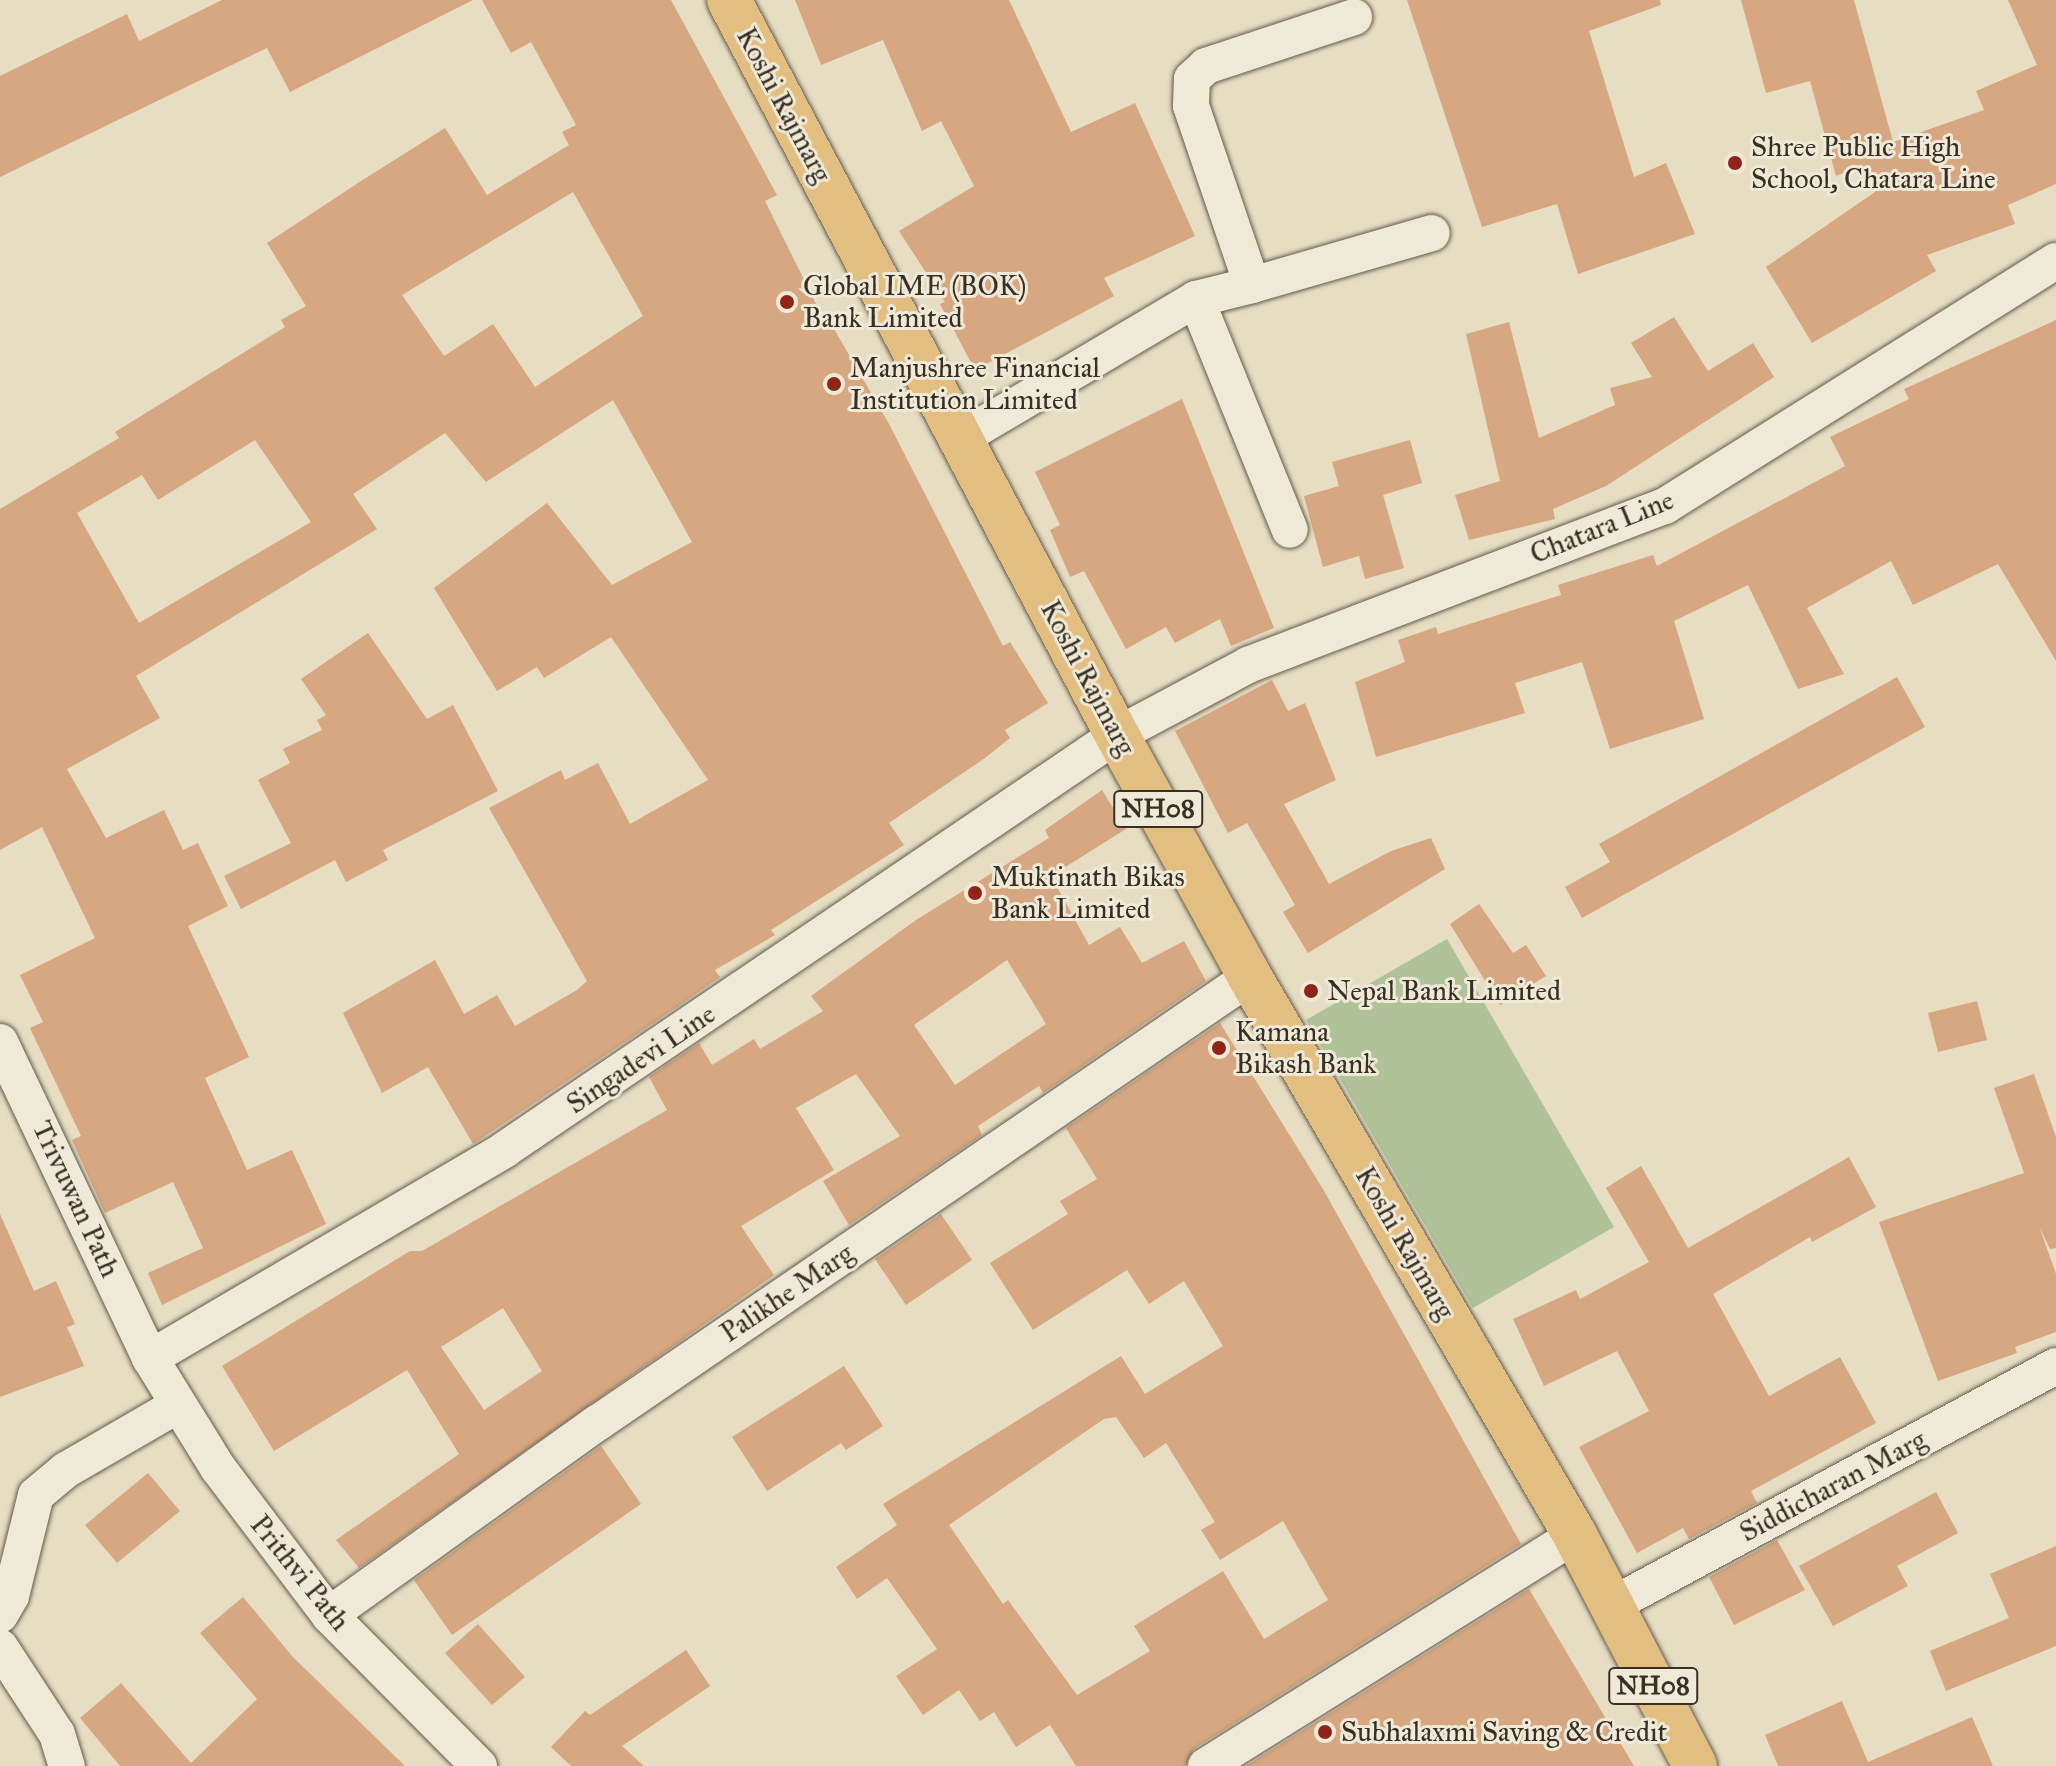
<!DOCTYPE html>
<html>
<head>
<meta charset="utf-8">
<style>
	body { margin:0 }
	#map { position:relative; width:2056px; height:1766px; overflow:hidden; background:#e6ddc2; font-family:"IM FELL Great Primer",serif }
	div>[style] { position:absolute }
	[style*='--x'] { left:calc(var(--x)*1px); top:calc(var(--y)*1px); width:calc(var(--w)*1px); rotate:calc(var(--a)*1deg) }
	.green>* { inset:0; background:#afc298 }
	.building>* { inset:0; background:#d6a781 }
	.roads { filter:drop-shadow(0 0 2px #645a4d) drop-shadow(0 0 2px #645a4d) }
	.street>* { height:36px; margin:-18px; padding:0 18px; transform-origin:18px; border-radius:18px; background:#efe9d7 }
	.primary>* { height:44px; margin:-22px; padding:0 22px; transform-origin:22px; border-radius:22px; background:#e3be81 }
	.dots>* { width:22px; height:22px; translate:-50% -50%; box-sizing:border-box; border:4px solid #efe9d7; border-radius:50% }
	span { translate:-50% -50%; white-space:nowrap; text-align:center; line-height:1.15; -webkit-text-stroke:6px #efe9d7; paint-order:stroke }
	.shield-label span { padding:2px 6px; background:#efe9d7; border:2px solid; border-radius:6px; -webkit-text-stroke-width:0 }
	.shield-label { font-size:26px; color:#392f26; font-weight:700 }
	.street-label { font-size:28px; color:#392f26 }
	.poi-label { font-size:28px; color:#392f26 }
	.left { translate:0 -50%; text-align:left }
</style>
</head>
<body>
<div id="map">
	<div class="green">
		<div style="clip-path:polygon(1447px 939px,1614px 1227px,1473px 1308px,1306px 1020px)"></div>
	</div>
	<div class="building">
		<div style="clip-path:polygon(222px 0,473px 0,290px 92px,267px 48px,0 177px,0 76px,127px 14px,139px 41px)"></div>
		<div style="clip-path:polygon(evenodd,482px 0,671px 0,777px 195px,765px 201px,826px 324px,830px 322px,889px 424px,1003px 646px,1010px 642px,1048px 703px,1005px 730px,1010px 738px,985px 758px,889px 823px,904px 845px,771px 930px,775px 935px,715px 970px,720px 977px,677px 1007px,473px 1144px,428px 1067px,382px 1093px,343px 1013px,435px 960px,464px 1014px,497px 995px,515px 1026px,577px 990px,587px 981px,489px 808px,561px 770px,565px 780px,598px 763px,630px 824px,708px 780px,611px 637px,544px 678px,537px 667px,497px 691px,434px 588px,547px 503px,612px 585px,692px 542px,613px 400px,486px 482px,445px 433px,353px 494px,377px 529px,136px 676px,160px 718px,67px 769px,106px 838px,164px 810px,183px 850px,198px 843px,228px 906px,188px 926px,249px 1057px,205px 1078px,247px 1170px,292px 1150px,326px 1224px,162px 1305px,148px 1273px,203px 1248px,173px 1182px,105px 1213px,72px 1140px,81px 1136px,30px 1028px,43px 1022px,20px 975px,95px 938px,42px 827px,0 850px,0 509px,119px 438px,115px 432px,285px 327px,281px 320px,306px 306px,267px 243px,358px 183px,445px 128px,487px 195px,569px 145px,562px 132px,576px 125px,531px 42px,511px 53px,482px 0,573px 192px,643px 316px,535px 387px,493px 324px,444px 356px,402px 295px,573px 192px,482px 0,255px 440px,311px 522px,139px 623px,77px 513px,142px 475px,158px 500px,255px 440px)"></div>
		<div style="clip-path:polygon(795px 0,1009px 0,1071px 132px,1135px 103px,1195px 236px,1104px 278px,1114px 296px,975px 370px,940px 304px,945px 302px,899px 231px,974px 186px,941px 121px,922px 131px,883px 40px,821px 65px)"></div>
		<div style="clip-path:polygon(1407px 0,1660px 0,1661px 5px,1589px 31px,1634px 177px,1666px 163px,1695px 234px,1578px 274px,1557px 204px,1482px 227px)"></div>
		<div style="clip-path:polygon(1741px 0,1854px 0,1893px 142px,1984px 110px,1976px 91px,2037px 65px,2008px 0,2056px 0,2056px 184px,2008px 205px,2015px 224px,1927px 255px,1936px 271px,1812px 343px,1766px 267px,1875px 192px,1862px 165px,1836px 176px,1810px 81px,1766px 93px)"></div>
		<div style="clip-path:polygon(1674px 317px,1708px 371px,1753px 343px,1774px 377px,1606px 486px,1553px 509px,1555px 519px,1469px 540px,1455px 495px,1500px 481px,1466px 334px,1509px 322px,1539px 438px,1615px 405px,1610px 388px,1652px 377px,1631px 343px)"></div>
		<div style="clip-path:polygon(2056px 320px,2056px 661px,1998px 564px,1913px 605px,1891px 561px,1807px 608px,1844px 674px,1798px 689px,1748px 585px,1674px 621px,1704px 719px,1610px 749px,1582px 662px,1515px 683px,1525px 713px,1376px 757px,1355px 682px,1405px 662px,1398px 640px,1436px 627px,1438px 634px,1561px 595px,1558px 585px,1653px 555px,1657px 566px,1845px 466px,1830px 437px,1909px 399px,1904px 389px)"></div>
		<div style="clip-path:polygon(1182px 399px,1274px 628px,1231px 646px,1220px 619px,1175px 643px,1166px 627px,1126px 649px,1084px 571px,1070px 577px,1050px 530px,1060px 525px,1035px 472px)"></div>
		<div style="clip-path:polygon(1410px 440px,1422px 483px,1383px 495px,1404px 568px,1365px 579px,1359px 556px,1323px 567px,1304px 496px,1339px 486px,1332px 462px)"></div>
		<div style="clip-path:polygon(368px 633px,427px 719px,453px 705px,498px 791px,383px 850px,388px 860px,346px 882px,335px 860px,241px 909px,224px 876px,291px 843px,258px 780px,290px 763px,283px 749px,322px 730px,317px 720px,326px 715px,301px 679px)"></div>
		<div style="clip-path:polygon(1897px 677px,1925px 727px,1582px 918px,1565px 887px,1610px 862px,1599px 844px)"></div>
		<div style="clip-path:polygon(1272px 680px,1288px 711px,1305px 703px,1336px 780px,1284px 804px,1329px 884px,1391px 851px,1431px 838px,1445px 869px,1308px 953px,1283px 912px,1295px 905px,1247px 823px,1228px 833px,1175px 731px)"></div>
		<div style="clip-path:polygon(evenodd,1102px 790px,1126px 829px,1051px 876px,1089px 945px,1120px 927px,1142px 963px,1184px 941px,1206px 981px,1043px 1093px,1039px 1086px,978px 1126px,982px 1135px,849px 1225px,823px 1181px,900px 1136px,856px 1074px,796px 1108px,834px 1170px,741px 1226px,774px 1275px,359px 1568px,336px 1540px,459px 1454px,407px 1370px,274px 1451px,222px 1366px,410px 1251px,422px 1251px,667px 1110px,649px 1077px,699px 1043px,712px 1065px,754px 1039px,760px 1049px,823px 1011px,811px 996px,916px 920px,1049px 838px,1045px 830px,1102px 790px,1007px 960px,1046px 1024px,955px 1085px,914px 1025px,1007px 960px,1102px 790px,503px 1308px,542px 1371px,484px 1410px,441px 1347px,503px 1308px)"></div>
		<div style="clip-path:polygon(1479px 904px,1513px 953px,1526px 945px,1546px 976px,1500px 1005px,1450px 924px)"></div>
		<div style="clip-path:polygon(1977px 1001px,1987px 1040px,1938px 1052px,1928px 1013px)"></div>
		<div style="clip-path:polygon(evenodd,1220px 1023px,1323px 1189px,1521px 1544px,1195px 1748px,1185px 1766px,1076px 1766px,1050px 1725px,1016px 1747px,994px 1712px,980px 1721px,959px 1690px,923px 1715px,896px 1676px,937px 1649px,887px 1578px,857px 1599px,836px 1567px,897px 1525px,883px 1504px,1121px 1356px,1145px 1394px,1223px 1346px,1184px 1281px,1149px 1304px,1127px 1270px,1033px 1330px,990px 1263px,1068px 1214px,1060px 1201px,1097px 1179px,1066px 1128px,1220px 1023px,1116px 1417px,1144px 1458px,1166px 1443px,1215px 1522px,1201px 1530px,1220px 1560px,1283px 1521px,1328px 1600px,1264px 1639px,1223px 1571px,1134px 1626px,1150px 1651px,1077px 1695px,1008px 1600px,1003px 1604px,949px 1525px,1104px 1419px,1116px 1417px)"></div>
		<div style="clip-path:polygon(2034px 1074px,2056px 1137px,2056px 1248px,2050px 1249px,2039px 1226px,2056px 1274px,2056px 1332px,2015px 1347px,2017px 1353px,1938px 1381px,1879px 1222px,2024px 1173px,1994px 1088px)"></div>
		<div style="clip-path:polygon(1849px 1157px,1876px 1207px,1812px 1242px,1810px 1237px,1713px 1294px,1769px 1396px,1840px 1357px,1876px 1423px,1751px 1491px,1757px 1503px,1689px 1539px,1683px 1528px,1637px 1553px,1579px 1447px,1649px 1411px,1617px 1351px,1544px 1386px,1513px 1319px,1576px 1290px,1580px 1299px,1649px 1262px,1606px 1188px,1641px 1166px,1688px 1248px)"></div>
		<div style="clip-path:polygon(0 1214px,34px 1291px,56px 1281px,75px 1324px,67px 1327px,84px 1366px,0 1397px)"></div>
		<div style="clip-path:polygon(941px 1214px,972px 1260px,906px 1305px,875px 1259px)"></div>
		<div style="clip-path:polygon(844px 1366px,883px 1426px,846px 1450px,841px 1443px,767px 1491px,732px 1437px)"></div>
		<div style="clip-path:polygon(601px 1446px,641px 1504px,452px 1635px,414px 1580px)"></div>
		<div style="clip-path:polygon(148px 1473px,180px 1511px,117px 1563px,85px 1525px)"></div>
		<div style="clip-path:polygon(1936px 1492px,1958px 1533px,1897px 1566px,1908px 1586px,1833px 1626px,1799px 1566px)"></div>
		<div style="clip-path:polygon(1777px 1540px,1805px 1590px,1734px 1625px,1709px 1577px)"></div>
		<div style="clip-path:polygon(2056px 1546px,2056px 1646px,1946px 1691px,1930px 1651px,2009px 1618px,1990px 1574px)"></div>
		<div style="clip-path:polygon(1529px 1589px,1634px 1766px,1246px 1766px)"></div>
		<div style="clip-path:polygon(243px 1597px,293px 1657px,405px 1766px,120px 1766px,80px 1718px,121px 1683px,191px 1763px,257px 1699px,200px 1633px)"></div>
		<div style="clip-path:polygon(478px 1624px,525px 1677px,492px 1705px,445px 1653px)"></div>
		<div style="clip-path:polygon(686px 1650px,710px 1686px,622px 1746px,644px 1766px,571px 1766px,551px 1747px,585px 1711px,590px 1715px)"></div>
		<div style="clip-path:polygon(1842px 1701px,1868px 1762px,1972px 1717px,1993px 1766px,1778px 1766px,1765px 1735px)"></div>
	</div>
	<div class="roads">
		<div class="street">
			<div style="--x:1252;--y:285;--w:187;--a:-16.1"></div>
			<div style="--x:1196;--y:299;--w:249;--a:67.9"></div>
			<div style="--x:961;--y:438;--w:273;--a:-30.6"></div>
			<div style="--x:1196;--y:299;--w:58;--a:-14"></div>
			<div style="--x:1252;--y:285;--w:189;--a:-108.8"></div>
			<div style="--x:1191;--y:106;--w:27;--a:-88"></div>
			<div style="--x:1192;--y:79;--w:19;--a:-43"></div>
			<div style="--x:1206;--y:66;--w:156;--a:-18.3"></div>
			<div style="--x:0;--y:1042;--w:350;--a:64.6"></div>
			<div style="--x:150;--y:1358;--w:129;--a:58.3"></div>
			<div style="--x:218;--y:1468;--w:184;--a:52.9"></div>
			<div style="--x:329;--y:1615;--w:213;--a:45.2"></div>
			<div style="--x:150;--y:1358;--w:411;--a:-30.4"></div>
			<div style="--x:504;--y:1150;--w:740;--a:-34.1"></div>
			<div style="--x:1117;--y:735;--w:149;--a:-28.1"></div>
			<div style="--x:1248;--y:665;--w:446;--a:-20.9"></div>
			<div style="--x:1665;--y:506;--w:461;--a:-32.1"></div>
			<div style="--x:1610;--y:1606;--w:506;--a:-28.29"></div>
			<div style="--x:0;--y:1615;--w:22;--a:-60"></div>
			<div style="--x:11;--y:1596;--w:104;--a:-76.1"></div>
			<div style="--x:36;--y:1495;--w:39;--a:-40"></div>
			<div style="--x:66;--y:1470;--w:129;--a:-30.1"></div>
			<div style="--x:329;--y:1615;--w:332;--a:-35.6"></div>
			<div style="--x:599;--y:1422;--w:789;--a:-34.36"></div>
			<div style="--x:0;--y:1647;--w:104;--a:56.8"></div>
			<div style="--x:57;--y:1734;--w:34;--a:73"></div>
			<div style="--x:1206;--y:1766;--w:435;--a:-32"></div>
		</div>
		<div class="primary">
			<div style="--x:729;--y:0;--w:831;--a:62.17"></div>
			<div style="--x:1117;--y:735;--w:276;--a:61.2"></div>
			<div style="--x:1250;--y:977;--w:646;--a:59.78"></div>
			<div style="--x:1575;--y:1535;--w:260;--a:62.5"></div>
		</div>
	</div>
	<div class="dots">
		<div style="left:1735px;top:163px;background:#8f2418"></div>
		<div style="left:787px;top:302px;background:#8f2418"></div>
		<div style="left:834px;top:384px;background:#8f2418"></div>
		<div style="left:975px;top:893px;background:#8f2418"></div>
		<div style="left:1311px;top:991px;background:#8f2418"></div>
		<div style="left:1219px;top:1048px;background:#8f2418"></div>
		<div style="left:1325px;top:1732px;background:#8f2418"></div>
	</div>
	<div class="shield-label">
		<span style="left:1158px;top:809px">NH08</span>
		<span style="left:1653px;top:1686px">NH08</span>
	</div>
	<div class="street-label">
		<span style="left:784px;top:105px;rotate:62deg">Koshi Rajmarg</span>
		<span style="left:1602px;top:527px;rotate:-22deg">Chatara Line</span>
		<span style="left:1088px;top:678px;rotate:62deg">Koshi Rajmarg</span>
		<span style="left:641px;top:1059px;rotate:-34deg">Singadevi Line</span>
		<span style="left:76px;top:1199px;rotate:65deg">Trivuwan Path</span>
		<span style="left:1405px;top:1243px;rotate:60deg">Koshi Rajmarg</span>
		<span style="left:787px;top:1293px;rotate:-34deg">Palikhe Marg</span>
		<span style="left:1833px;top:1486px;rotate:-28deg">Siddicharan Marg</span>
		<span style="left:300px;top:1573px;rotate:51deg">Prithvi Path</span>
	</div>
	<div class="poi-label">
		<span class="left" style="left:1751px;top:163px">Shree Public High<br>School, Chatara Line</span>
		<span class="left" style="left:803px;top:302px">Global IME (BOK)<br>Bank Limited</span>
		<span class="left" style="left:850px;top:384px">Manjushree Financial<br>Institution Limited</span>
		<span class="left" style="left:991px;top:893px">Muktinath Bikas<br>Bank Limited</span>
		<span class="left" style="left:1327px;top:991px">Nepal Bank Limited</span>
		<span class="left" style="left:1235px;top:1048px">Kamana<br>Bikash Bank</span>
		<span class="left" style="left:1341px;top:1732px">Subhalaxmi Saving &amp; Credit</span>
	</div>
</div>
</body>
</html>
